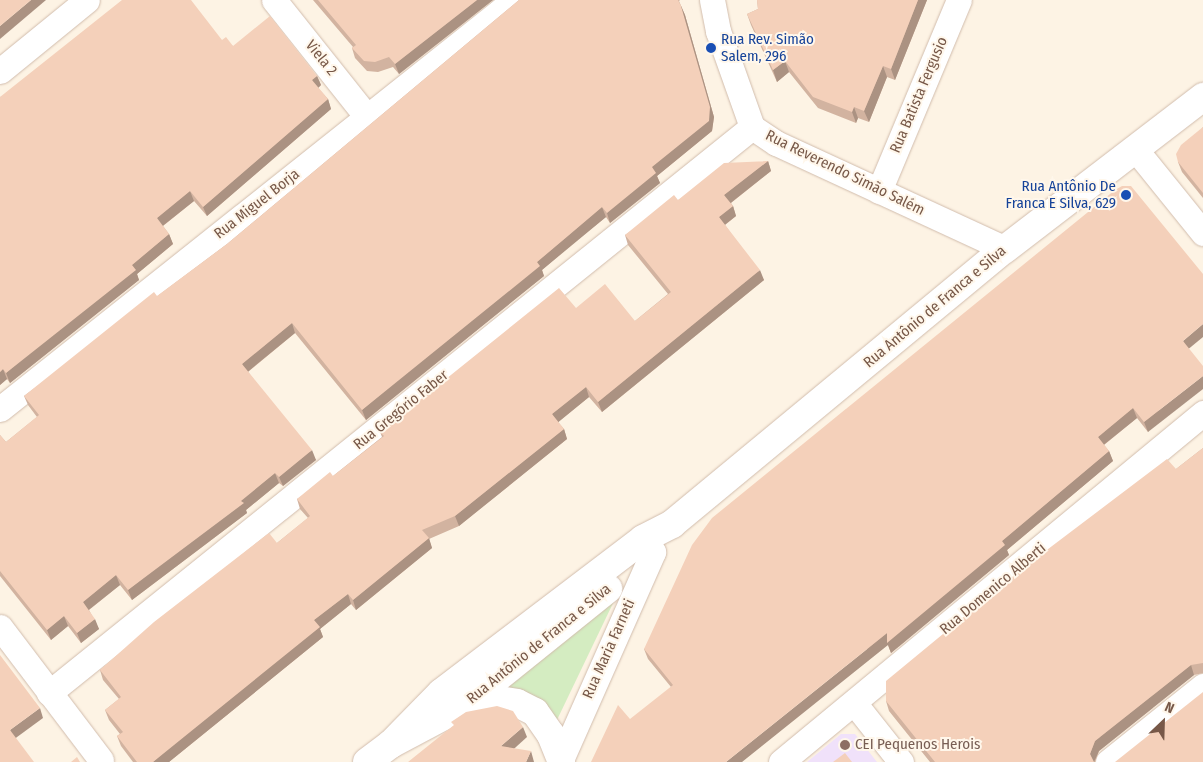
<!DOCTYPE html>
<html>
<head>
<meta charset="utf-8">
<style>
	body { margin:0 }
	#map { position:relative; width:1203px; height:762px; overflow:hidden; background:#fdf3e4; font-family:"Fira Sans Condensed",sans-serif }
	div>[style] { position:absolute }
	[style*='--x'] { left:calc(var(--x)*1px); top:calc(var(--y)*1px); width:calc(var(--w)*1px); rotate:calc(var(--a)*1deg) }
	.education>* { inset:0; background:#f0e1fa }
	.green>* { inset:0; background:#d4ecc1 }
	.roads { filter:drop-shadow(0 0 1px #d1bcac) drop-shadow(0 0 1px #d1bcac) }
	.street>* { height:25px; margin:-12.5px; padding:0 12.5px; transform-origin:12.5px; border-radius:12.5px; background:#fff }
	.secondary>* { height:28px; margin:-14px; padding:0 14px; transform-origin:14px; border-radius:14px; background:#fff }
	.wall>* { inset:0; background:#d2b3a0 }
	.shaded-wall>* { inset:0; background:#ab9282 }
	.building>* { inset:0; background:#f4d0ba }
	.dots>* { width:14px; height:14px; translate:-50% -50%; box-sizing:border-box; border:2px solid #fff7eb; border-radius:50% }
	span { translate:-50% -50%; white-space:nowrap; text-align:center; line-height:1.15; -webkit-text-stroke:4px #fff7eb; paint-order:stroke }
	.transit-label { font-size:15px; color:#164399 }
	.left { translate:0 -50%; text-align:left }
	.right { translate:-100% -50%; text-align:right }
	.street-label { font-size:15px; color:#775848 }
	.education-label { font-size:15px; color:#785e54 }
	.north { position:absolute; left:1138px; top:697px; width:50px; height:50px; -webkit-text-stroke:4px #fff7eb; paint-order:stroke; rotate:24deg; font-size:14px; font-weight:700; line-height:20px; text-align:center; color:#775848 }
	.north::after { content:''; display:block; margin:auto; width:18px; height:22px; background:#775848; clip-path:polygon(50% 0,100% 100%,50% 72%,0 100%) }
</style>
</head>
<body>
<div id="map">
	<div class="education">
		<div style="clip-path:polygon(841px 734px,855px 734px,877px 762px,807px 762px)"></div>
	</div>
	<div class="green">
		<div style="clip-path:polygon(616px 597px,556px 722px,501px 689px)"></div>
	</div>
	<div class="roads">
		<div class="street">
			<div style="--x:274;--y:0;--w:149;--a:51.5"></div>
			<div style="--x:712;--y:0;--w:32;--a:79"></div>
			<div style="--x:718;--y:31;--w:102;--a:70.5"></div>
			<div style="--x:752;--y:127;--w:29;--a:34"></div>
			<div style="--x:776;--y:143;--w:252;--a:24.8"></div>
			<div style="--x:0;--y:71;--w:112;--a:-39.2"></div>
			<div style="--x:1136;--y:150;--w:107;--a:51.1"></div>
			<div style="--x:879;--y:191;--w:207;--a:-67.3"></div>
			<div style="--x:0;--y:409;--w:657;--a:-38.51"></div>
			<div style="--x:0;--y:627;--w:167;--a:52.8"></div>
			<div style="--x:49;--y:693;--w:903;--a:-38.84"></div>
			<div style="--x:855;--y:704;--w:74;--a:51.6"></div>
			<div style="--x:560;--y:762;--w:230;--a:-66.1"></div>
			<div style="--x:653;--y:552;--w:16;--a:-128"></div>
			<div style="--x:781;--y:762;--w:548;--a:-39.59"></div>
			<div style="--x:1108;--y:762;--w:122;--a:-38.7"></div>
		</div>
		<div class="secondary">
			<div style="--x:465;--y:706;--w:29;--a:-14"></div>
			<div style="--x:493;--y:699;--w:24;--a:9"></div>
			<div style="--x:517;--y:703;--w:20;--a:27"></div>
			<div style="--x:535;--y:712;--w:28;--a:55"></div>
			<div style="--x:551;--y:735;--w:27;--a:68"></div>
			<div style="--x:391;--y:744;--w:71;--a:-45.6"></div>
			<div style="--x:441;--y:693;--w:254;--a:-37.3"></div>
			<div style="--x:643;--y:539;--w:33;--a:-27"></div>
			<div style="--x:672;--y:524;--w:432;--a:-39.6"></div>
			<div style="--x:1005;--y:249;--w:250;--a:-37.5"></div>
			<div style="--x:367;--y:762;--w:30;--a:-37"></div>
			<div style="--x:391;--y:744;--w:79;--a:-27.9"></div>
			<div style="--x:461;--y:707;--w:189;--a:-38.8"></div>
		</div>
	</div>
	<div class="wall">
		<div style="clip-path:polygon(313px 0,493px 0,399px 74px,393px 67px,378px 72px,367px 71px,355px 58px,352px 48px,353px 47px)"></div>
		<div style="clip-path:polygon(519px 0,680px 0,679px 1px,685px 15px,714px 117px,712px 131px,657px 176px,660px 183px,610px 223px,606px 217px,572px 244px,542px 270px,544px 276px,366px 420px,295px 333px,248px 372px,316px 460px,283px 486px,279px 483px,246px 510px,247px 513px,132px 600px,120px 585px,89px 610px,99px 629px,81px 643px,68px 626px,51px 640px,0 576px,0 435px,6px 442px,37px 417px,28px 405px,24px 396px,227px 244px)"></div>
		<div style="clip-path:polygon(757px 0,927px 0,895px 80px,887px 77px,869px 122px,858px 118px,856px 123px,818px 108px,789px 72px,777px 82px,751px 25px,747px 14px,758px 9px)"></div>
		<div style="clip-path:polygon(222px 40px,233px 46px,317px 76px,321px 85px,318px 88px,328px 99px,331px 109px,207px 216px,194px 201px,163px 226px,169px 234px,173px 244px,137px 274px,139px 280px,10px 383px,7px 379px,0 385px,0 97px)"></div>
		<div style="clip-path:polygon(1203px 127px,1203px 198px,1182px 172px,1178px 162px)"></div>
		<div style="clip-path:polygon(768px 161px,771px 171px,731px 203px,733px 206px,736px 216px,725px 225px,764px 280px,602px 412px,589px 397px,558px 422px,564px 429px,567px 439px,459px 526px,429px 539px,432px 548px,356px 610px,351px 604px,320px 629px,323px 637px,169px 762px,133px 762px,121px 746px,117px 736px,120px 734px,109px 720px,105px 710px,119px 699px,103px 680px,100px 670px,277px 543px,308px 518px,300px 509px,297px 499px,333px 476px,382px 437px,380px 432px,576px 308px,635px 321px,668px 294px,628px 245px,625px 235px,678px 200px)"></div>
		<div style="clip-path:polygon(1189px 349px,1148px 432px,1137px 418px,1104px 445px,1109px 451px,1113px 461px,1007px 550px,1009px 555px,891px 653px,888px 645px,671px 687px,648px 659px,644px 649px)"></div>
		<div style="clip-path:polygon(1203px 448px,1203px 673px,1194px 675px,1099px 751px,1095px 762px,930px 762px,889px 711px,886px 701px,1176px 469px)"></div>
	</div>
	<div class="shaded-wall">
		<div style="clip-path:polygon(31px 0,46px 0,0 39px,0 26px)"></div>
		<div style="clip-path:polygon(477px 0,493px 0,399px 74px,395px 64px)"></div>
		<div style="clip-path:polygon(918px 0,927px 0,895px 80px,891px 69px)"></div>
		<div style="clip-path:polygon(681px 6px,685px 15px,714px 117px,712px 131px,657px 176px,660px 183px,610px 223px,607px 213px)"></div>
		<div style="clip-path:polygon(785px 61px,789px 72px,777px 82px,773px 70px)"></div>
		<div style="clip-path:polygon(883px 66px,887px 77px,869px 122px,864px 111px)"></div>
		<div style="clip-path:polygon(317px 76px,321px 85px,316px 90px,312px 80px)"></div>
		<div style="clip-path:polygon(328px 99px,331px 109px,207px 216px,203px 207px)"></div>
		<div style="clip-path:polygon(854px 107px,858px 118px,856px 123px,852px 112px)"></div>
		<div style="clip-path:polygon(768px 161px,771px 171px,728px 205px,724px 195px)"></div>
		<div style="clip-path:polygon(190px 191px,194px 201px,160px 228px,157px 218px)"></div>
		<div style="clip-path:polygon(733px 206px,736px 216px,722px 227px,719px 217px)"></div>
		<div style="clip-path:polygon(602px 207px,606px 217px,542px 270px,544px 276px,366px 420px,362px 410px,569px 235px)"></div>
		<div style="clip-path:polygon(169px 234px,173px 244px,137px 274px,139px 280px,10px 383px,6px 373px,132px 265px)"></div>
		<div style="clip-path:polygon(760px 270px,764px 280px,602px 412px,598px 402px)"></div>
		<div style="clip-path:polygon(292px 323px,295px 333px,245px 374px,242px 364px)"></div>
		<div style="clip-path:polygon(1203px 324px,1203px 337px,1186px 351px,1183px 341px)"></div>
		<div style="clip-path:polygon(3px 369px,7px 379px,0 385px,0 372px)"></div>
		<div style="clip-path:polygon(1203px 376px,1203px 389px,1148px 432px,1144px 422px)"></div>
		<div style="clip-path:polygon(586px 387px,589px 397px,556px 424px,552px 414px)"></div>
		<div style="clip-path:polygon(1133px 408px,1137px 418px,1101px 447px,1098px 437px)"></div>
		<div style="clip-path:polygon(564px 429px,567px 439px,459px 526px,455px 516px)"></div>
		<div style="clip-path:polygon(312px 450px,316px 460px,283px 486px,279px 477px)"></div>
		<div style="clip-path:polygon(1109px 451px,1113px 461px,1007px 550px,1009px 555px,891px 653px,888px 645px,742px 762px,726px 762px,1002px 541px)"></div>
		<div style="clip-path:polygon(275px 473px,279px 483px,246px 510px,247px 513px,132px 600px,128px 590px)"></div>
		<div style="clip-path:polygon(429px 538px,432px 548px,356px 610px,353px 600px)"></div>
		<div style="clip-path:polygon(116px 575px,120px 585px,86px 612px,83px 602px)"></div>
		<div style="clip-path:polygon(348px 594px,351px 604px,320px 629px,323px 637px,169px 762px,153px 762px,314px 620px)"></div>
		<div style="clip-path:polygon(64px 616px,68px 626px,51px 640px,47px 630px)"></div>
		<div style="clip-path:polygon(95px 619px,99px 629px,81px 643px,77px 633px)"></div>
		<div style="clip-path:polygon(1191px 665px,1194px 675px,1099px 751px,1094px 762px,1093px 762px,1090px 754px,1095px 741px)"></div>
		<div style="clip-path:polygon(40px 708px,43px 718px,13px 740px,10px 730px)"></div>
		<div style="clip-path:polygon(523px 727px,527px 737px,505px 757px,501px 746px)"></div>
		<div style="clip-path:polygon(531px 751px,534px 762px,526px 762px)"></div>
	</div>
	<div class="building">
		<div style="clip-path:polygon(0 0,31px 0,0 26px)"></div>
		<div style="clip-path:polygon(122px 0,191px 0,222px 40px,226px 37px,233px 46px,270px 16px,317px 76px,312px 80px,328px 99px,203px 207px,190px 191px,157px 218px,169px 234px,132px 265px,136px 270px,6px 373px,3px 369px,0 372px,0 97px)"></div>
		<div style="clip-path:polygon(318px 0,477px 0,395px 64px,389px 57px,375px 62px,364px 61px,352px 48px,356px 45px)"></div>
		<div style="clip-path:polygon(519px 0,678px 0,681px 6px,710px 107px,709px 121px,652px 167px,656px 173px,607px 213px,602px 207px,569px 235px,537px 262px,540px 266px,362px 410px,292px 323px,242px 364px,312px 450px,279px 477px,275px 473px,241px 501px,244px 503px,128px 590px,116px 575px,83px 602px,95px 619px,77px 633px,64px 616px,47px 630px,0 571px,0 435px,6px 442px,39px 415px,24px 396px,154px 292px,157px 296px,227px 244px)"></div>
		<div style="clip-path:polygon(757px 0,918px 0,891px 69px,883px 66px,864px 111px,854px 107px,852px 112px,813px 97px,785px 61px,773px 70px,747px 14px,758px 9px)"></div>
		<div style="clip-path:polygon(1203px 127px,1203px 193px,1178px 162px,1176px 154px,1181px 145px)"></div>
		<div style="clip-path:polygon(768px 161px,724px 195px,733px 206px,719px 217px,760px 270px,598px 402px,586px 387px,552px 414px,564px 429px,455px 516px,422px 530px,429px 538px,353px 600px,348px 594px,314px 620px,320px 627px,153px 762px,137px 762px,117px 736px,123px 732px,105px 710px,121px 697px,100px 670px,154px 622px,269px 533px,277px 543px,310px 516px,297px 499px,330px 472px,333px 476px,384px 436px,380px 432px,559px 288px,576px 308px,605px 284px,635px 321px,671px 292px,625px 235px,674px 195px,678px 200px,724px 163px)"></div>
		<div style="clip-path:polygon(1122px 186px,1131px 186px,1203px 274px,1203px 324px,1183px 341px,1203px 366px,1203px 376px,1144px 422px,1133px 408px,1098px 437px,1109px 451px,1002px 541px,1005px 545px,887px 643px,887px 633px,726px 762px,591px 762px,618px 705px,630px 719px,673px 685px,644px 649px,692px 545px,712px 518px,1115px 190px)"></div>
		<div style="clip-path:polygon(1203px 448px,1203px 663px,1191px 665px,1095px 741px,1090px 754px,1094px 762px,1095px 762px,935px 762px,886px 701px,886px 681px,1023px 568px,1167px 459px,1176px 469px)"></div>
		<div style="clip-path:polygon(0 655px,40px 708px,10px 730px,34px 762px,0 762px)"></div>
		<div style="clip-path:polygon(1203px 692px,1203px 762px,1115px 762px)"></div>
		<div style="clip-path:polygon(497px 706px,513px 711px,523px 727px,501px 746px,531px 751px,526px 762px,408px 762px,454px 725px,451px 722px,466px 712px)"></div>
		<div style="clip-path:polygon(845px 753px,852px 762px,833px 762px)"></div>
		<div style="clip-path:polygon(77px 757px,80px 762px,71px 762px)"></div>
	</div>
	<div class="dots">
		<div style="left:711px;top:48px;background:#1a4fb4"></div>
		<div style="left:1126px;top:195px;background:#1a4fb4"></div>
		<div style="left:845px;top:745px;background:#8d6e63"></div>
	</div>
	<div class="transit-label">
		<span class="left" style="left:721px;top:48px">Rua Rev. Simão<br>Salem, 296</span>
		<span class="right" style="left:1116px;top:195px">Rua Antônio De<br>Franca E Silva, 629</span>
	</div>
	<div class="street-label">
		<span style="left:321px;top:58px;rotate:51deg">Viela 2</span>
		<span style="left:919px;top:95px;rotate:-67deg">Rua Batista Fergusio</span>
		<span style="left:845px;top:173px;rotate:26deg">Rua Reverendo Simão Salém</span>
		<span style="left:257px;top:204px;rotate:-38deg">Rua Miguel Borja</span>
		<span style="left:935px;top:307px;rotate:-40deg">Rua Antônio de Franca e Silva</span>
		<span style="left:401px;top:410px;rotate:-39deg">Rua Gregório Faber</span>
		<span style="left:993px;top:589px;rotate:-40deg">Rua Domenico Alberti</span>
		<span style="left:539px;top:644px;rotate:-39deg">Rua Antônio de Franca e Silva</span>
		<span style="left:609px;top:649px;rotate:-66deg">Rua Maria Farneti</span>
	</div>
	<div class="education-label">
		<span class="left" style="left:855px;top:745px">CEI Pequenos Herois</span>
	</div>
	<div class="north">N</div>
</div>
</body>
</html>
